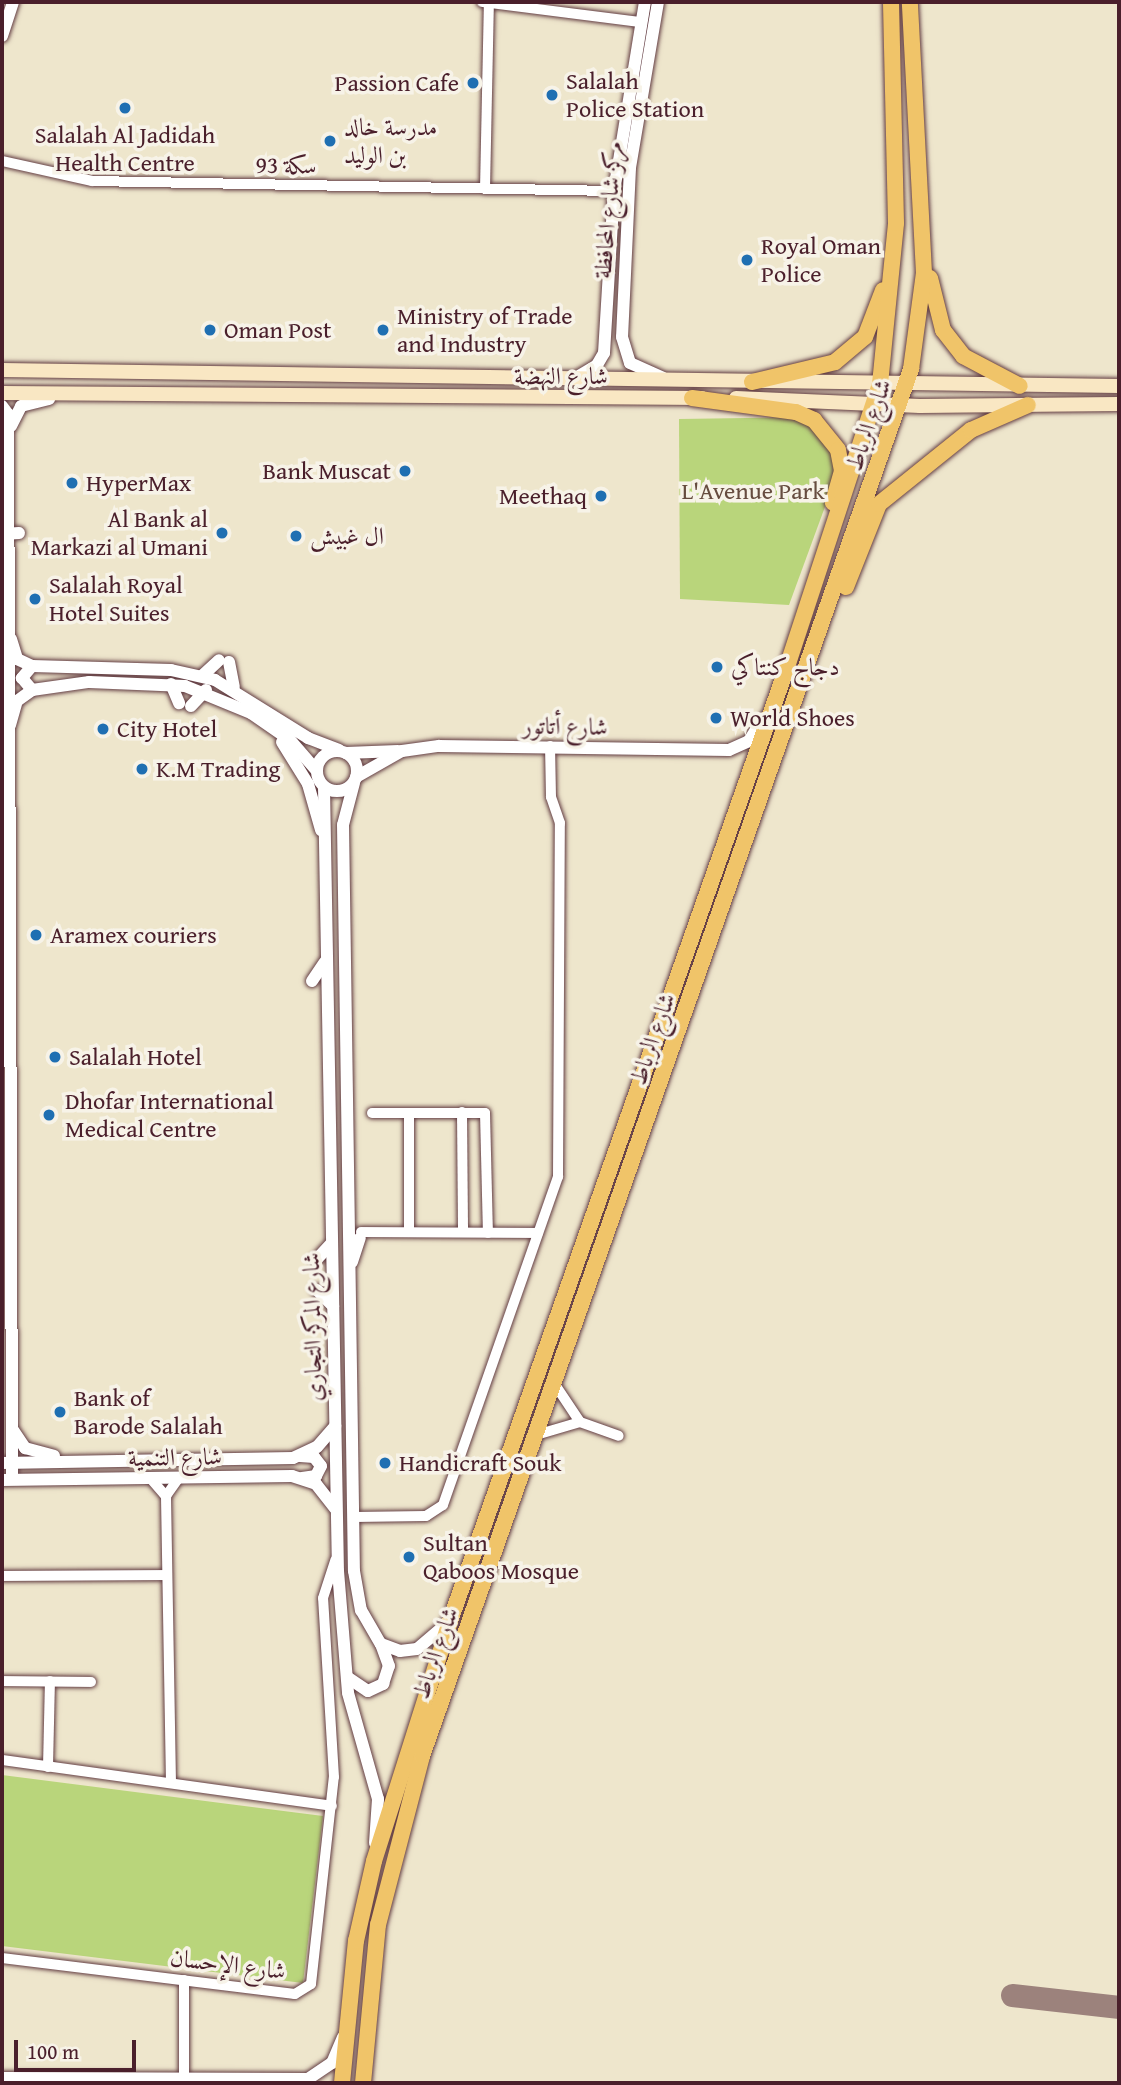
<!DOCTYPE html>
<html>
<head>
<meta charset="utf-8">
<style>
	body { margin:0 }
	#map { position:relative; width:1121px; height:2085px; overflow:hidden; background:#eee6cc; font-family:"Gentium Book Plus",Amiri,serif }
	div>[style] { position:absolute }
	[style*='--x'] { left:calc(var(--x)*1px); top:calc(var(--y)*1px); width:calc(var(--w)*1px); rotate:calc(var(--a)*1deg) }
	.green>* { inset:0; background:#b9d57b }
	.taxiway>* { height:23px; margin:-11.5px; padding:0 11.5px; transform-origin:11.5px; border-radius:11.5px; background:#9c827c }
	.roads { filter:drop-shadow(0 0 2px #633d43) drop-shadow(0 0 2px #633d43) }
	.minor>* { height:10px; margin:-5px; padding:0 5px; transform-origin:5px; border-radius:5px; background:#fff }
	.tertiary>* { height:12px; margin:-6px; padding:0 6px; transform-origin:6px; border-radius:6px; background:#fff }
	.tertiary>.ring { margin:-6px; padding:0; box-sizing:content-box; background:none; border:12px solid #fff; border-radius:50% }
	.secondary>* { height:14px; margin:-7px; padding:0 7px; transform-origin:7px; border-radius:7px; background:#f9e7c3 }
	.trunk>* { height:16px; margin:-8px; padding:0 8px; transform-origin:8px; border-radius:8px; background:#f0c469 }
	.dots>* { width:19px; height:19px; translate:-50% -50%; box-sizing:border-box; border:4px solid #f7f3e8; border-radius:50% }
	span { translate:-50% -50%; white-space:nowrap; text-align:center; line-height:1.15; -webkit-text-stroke:7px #f7f3e8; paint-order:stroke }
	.poi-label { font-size:24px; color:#4a1f2b }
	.left { translate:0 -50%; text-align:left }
	.right { translate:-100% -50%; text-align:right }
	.street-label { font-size:24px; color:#4a1f2b }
	.park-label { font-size:24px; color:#664c3f }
	.frame { position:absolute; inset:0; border:4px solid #4a1f2b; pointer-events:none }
	.scale { position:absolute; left:14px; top:2040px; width:122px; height:32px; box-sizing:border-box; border:4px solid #4a1f2b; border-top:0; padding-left:9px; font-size:21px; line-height:24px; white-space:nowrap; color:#4a1f2b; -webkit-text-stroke:5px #f7f3e8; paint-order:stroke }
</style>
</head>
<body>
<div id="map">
	<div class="green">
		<div style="clip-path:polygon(806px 417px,832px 441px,837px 474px,789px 605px,680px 599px,679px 419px)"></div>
		<div style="clip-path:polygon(2px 1775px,323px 1816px,303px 1983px,2px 1946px)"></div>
	</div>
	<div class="taxiway">
		<div style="--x:1012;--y:1995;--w:108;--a:6.4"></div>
	</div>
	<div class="roads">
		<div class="minor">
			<div style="--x:482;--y:2;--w:160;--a:7.2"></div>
			<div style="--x:2;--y:161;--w:92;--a:12.5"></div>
			<div style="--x:92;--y:181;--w:522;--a:1.1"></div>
			<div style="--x:485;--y:189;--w:186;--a:-88.8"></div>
			<div style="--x:462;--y:1112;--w:120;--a:89.5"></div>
			<div style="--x:372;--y:1113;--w:113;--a:0"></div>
			<div style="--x:485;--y:1113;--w:120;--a:88.6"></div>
			<div style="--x:361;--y:1232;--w:177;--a:0.3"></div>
			<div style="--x:409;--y:1232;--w:119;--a:-90"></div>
			<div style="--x:554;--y:1383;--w:47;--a:56.3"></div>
			<div style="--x:536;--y:1435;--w:46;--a:-16.5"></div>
			<div style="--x:580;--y:1422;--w:41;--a:19.7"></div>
			<div style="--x:151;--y:1479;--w:23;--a:49"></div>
			<div style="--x:354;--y:1517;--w:72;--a:-0.8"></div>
			<div style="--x:426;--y:1516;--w:20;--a:-33"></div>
			<div style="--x:443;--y:1505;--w:348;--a:-70.7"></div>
			<div style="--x:558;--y:1177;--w:354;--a:-89.7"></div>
			<div style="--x:560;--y:823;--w:28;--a:-109"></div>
			<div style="--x:551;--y:797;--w:51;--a:-91.1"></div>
			<div style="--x:2;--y:1576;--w:165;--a:-0.3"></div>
			<div style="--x:2;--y:1681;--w:89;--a:0.6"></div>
			<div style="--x:2;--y:1760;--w:333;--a:7.9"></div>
			<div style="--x:48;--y:1767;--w:86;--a:-88.7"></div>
			<div style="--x:171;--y:1783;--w:287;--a:-91"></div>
			<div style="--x:166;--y:1496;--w:21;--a:-55"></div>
			<div style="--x:2;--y:1958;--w:295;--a:7"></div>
			<div style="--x:295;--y:1994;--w:19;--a:-32"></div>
			<div style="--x:311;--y:1984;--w:208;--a:-83.7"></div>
			<div style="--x:334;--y:1777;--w:179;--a:-93.5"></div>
			<div style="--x:323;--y:1598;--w:40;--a:-72"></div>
			<div style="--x:184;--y:2077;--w:97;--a:-90"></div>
		</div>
		<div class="tertiary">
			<div style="--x:658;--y:2;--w:168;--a:99.6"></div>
			<div style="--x:630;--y:168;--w:169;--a:92.7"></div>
			<div style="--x:622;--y:337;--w:27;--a:73"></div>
			<div style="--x:630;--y:363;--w:36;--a:24"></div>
			<div style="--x:2;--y:36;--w:36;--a:-72"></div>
			<div style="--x:574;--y:379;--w:27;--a:-31"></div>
			<div style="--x:597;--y:365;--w:14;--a:-60"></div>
			<div style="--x:604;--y:353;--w:162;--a:-86.5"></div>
			<div style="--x:614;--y:191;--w:192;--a:-80.7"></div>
			<div style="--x:2;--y:406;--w:10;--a:53"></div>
			<div style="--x:8;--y:414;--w:1065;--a:89.78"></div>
			<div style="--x:11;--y:426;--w:22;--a:-63"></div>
			<div style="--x:21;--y:406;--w:29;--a:-14"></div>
			<div style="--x:4;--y:534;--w:15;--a:-4"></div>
			<div style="--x:11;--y:639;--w:21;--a:73"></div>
			<div style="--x:17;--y:659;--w:17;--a:25"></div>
			<div style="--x:32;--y:666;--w:139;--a:1.6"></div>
			<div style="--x:171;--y:670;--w:45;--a:12.8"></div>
			<div style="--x:215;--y:680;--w:110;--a:31.9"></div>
			<div style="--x:308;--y:738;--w:33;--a:21"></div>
			<div style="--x:229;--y:662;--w:25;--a:79"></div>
			<div style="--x:32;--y:666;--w:16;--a:130"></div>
			<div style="--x:22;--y:678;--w:16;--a:50"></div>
			<div style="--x:202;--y:676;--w:23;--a:-43"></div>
			<div style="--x:171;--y:684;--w:21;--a:67"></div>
			<div style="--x:191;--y:706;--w:22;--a:-47"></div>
			<div style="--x:10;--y:725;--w:25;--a:-74"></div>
			<div style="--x:17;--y:701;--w:19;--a:-36"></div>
			<div style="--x:32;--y:690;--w:58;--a:-8"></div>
			<div style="--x:89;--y:682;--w:96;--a:2.4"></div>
			<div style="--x:185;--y:686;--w:71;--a:22.2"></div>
			<div style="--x:251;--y:713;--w:47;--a:34.7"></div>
			<div style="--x:290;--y:740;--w:40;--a:49"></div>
			<div style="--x:282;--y:742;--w:49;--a:58.2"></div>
			<div style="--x:308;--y:784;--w:48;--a:74.2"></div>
			<div class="ring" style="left:317px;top:751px;width:28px;height:28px"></div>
			<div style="--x:346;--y:753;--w:52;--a:-2.2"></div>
			<div style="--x:356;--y:777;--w:53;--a:-29.5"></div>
			<div style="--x:402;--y:751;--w:37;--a:-8"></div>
			<div style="--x:439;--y:746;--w:290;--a:0.8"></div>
			<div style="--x:729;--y:750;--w:22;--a:-24"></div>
			<div style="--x:749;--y:741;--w:25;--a:-58"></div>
			<div style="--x:354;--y:783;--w:43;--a:104.7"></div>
			<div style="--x:343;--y:825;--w:746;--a:89.16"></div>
			<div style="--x:354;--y:1571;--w:40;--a:80"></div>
			<div style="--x:361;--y:1610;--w:39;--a:60"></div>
			<div style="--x:381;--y:1644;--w:20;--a:20"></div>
			<div style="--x:400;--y:1651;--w:17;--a:-7"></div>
			<div style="--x:417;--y:1649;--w:43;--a:-40.3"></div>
			<div style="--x:324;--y:787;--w:784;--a:88.98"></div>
			<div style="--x:338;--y:1571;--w:122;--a:85.3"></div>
			<div style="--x:348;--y:1693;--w:110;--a:74.2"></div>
			<div style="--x:378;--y:1799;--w:44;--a:93.9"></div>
			<div style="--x:312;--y:981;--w:22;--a:-56"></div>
			<div style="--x:316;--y:1260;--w:23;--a:-47"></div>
			<div style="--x:352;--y:1262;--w:25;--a:-72"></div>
			<div style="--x:317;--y:1290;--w:23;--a:45"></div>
			<div style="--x:13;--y:1430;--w:22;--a:56"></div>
			<div style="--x:25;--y:1448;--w:30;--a:15"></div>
			<div style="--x:300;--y:1456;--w:14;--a:4"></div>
			<div style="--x:314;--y:1457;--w:11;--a:52"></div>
			<div style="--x:321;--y:1466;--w:11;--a:117"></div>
			<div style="--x:316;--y:1476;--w:14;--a:172"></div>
			<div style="--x:2;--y:1463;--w:291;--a:-1"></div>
			<div style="--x:293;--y:1458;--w:26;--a:-25"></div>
			<div style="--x:317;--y:1447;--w:28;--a:-49"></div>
			<div style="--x:2;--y:1480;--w:290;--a:-0.8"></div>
			<div style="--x:292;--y:1476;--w:25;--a:18"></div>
			<div style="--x:316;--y:1484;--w:31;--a:52"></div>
			<div style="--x:347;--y:1677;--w:25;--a:34"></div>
			<div style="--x:368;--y:1691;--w:17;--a:-25"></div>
			<div style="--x:383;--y:1684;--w:19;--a:-72"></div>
			<div style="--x:389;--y:1666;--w:23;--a:-110"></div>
			<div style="--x:2;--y:2078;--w:306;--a:0.2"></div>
			<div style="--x:308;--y:2079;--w:29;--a:-34"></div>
			<div style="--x:332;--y:2063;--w:28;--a:-67"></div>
		</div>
		<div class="secondary">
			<div style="--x:2;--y:370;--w:1117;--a:0.82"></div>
			<div style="--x:2;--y:393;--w:700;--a:0.41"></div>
			<div style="--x:736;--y:398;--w:184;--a:2.5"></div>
			<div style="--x:920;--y:406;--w:199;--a:-0.6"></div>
		</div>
		<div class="trunk">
			<div style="--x:930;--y:278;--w:54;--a:76"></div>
			<div style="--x:943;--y:330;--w:33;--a:52"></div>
			<div style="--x:963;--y:356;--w:64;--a:27.8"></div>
			<div style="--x:752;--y:382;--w:85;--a:-13.5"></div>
			<div style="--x:835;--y:362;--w:39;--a:-40"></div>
			<div style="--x:865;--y:337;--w:50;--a:-69"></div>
			<div style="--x:692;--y:398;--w:105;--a:7.7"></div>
			<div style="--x:796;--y:412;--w:20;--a:24"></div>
			<div style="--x:814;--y:420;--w:38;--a:51"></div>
			<div style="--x:838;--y:450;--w:21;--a:79"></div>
			<div style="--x:842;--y:471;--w:33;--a:106"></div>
			<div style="--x:846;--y:587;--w:89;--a:-68.3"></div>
			<div style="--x:879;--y:504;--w:118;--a:-38.8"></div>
			<div style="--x:971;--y:430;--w:62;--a:-23.7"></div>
			<div style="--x:342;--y:2083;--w:143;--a:-84.4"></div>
			<div style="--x:356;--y:1941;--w:82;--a:-77.3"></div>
			<div style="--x:374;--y:1861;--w:252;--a:-72.4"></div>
			<div style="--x:450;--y:1621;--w:1005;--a:-70.54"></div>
			<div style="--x:785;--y:673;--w:304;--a:-71.8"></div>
			<div style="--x:880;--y:384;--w:162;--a:-84.3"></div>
			<div style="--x:896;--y:223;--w:221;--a:-91.3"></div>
			<div style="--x:363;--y:2083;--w:159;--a:-84.6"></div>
			<div style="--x:378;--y:1925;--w:175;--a:-75.4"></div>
			<div style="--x:422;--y:1756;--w:1471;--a:-70.58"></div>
			<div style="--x:911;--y:369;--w:97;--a:-82.3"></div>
			<div style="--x:924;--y:273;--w:271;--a:-93"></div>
		</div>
	</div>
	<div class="dots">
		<div style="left:473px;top:83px;background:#1f6fb2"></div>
		<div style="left:552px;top:95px;background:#1f6fb2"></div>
		<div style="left:125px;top:108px;background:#1f6fb2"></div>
		<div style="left:330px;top:141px;background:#1f6fb2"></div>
		<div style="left:747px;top:260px;background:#1f6fb2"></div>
		<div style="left:210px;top:330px;background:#1f6fb2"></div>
		<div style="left:383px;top:330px;background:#1f6fb2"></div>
		<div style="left:405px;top:471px;background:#1f6fb2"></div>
		<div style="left:72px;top:483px;background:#1f6fb2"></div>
		<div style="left:601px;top:496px;background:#1f6fb2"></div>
		<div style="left:222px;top:533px;background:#1f6fb2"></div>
		<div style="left:296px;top:536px;background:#1f6fb2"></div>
		<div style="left:35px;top:599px;background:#1f6fb2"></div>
		<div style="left:717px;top:667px;background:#1f6fb2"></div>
		<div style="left:716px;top:718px;background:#1f6fb2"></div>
		<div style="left:103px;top:729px;background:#1f6fb2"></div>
		<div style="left:142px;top:769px;background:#1f6fb2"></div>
		<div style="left:36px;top:935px;background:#1f6fb2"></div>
		<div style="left:55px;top:1057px;background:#1f6fb2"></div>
		<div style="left:49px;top:1115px;background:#1f6fb2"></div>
		<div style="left:60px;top:1412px;background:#1f6fb2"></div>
		<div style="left:385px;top:1463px;background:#1f6fb2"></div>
		<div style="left:409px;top:1557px;background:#1f6fb2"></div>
	</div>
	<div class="poi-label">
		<span class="left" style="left:566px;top:95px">Salalah<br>Police Station</span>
		<span class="right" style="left:459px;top:83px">Passion Cafe</span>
		<span class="left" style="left:344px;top:141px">مدرسة خالد<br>بن الوليد</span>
		<span style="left:125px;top:149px">Salalah Al Jadidah<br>Health Centre</span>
		<span class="left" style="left:761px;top:260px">Royal Oman<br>Police</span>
		<span class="left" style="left:397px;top:330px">Ministry of Trade<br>and Industry</span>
		<span class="left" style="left:224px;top:330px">Oman Post</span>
		<span class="right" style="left:391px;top:471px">Bank Muscat</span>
		<span class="left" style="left:86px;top:483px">HyperMax</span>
		<span class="right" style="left:587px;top:496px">Meethaq</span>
		<span class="right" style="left:208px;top:533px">Al Bank al<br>Markazi al Umani</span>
		<span class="left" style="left:310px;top:536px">ال غبيش</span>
		<span class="left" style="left:49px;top:599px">Salalah Royal<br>Hotel Suites</span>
		<span class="left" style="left:731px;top:667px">دجاج كنتاكي</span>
		<span class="left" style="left:730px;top:718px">World Shoes</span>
		<span class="left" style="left:117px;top:729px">City Hotel</span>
		<span class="left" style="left:156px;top:769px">K.M Trading</span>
		<span class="left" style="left:50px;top:935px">Aramex couriers</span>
		<span class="left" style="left:69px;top:1057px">Salalah Hotel</span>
		<span class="left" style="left:65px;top:1115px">Dhofar International<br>Medical Centre</span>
		<span class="left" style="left:74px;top:1412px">Bank of<br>Barode Salalah</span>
		<span class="left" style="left:399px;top:1463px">Handicraft Souk</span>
		<span class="left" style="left:423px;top:1557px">Sultan<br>Qaboos Mosque</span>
	</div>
	<div class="street-label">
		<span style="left:286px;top:165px;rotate:1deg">سكة 93</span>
		<span style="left:608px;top:210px;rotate:-85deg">مركز شارع المحافظة</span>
		<span style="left:561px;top:376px">شارع النهضة</span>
		<span style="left:868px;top:425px;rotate:-71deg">شارع الرباط</span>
		<span style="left:565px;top:726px;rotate:1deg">شارع أتاتور</span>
		<span style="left:652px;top:1039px;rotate:-71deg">شارع الرباط</span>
		<span style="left:312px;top:1327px;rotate:-91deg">شارع المركز التجاري</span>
		<span style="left:175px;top:1457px;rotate:-1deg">شارع التنمية</span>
		<span style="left:435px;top:1653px;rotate:-71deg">شارع الرباط</span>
		<span style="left:228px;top:1964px;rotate:7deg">شارع الإحسان</span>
	</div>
	<div class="park-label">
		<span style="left:753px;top:491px">L'Avenue Park</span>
	</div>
	<div class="frame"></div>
	<div class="scale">100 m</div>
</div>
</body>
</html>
